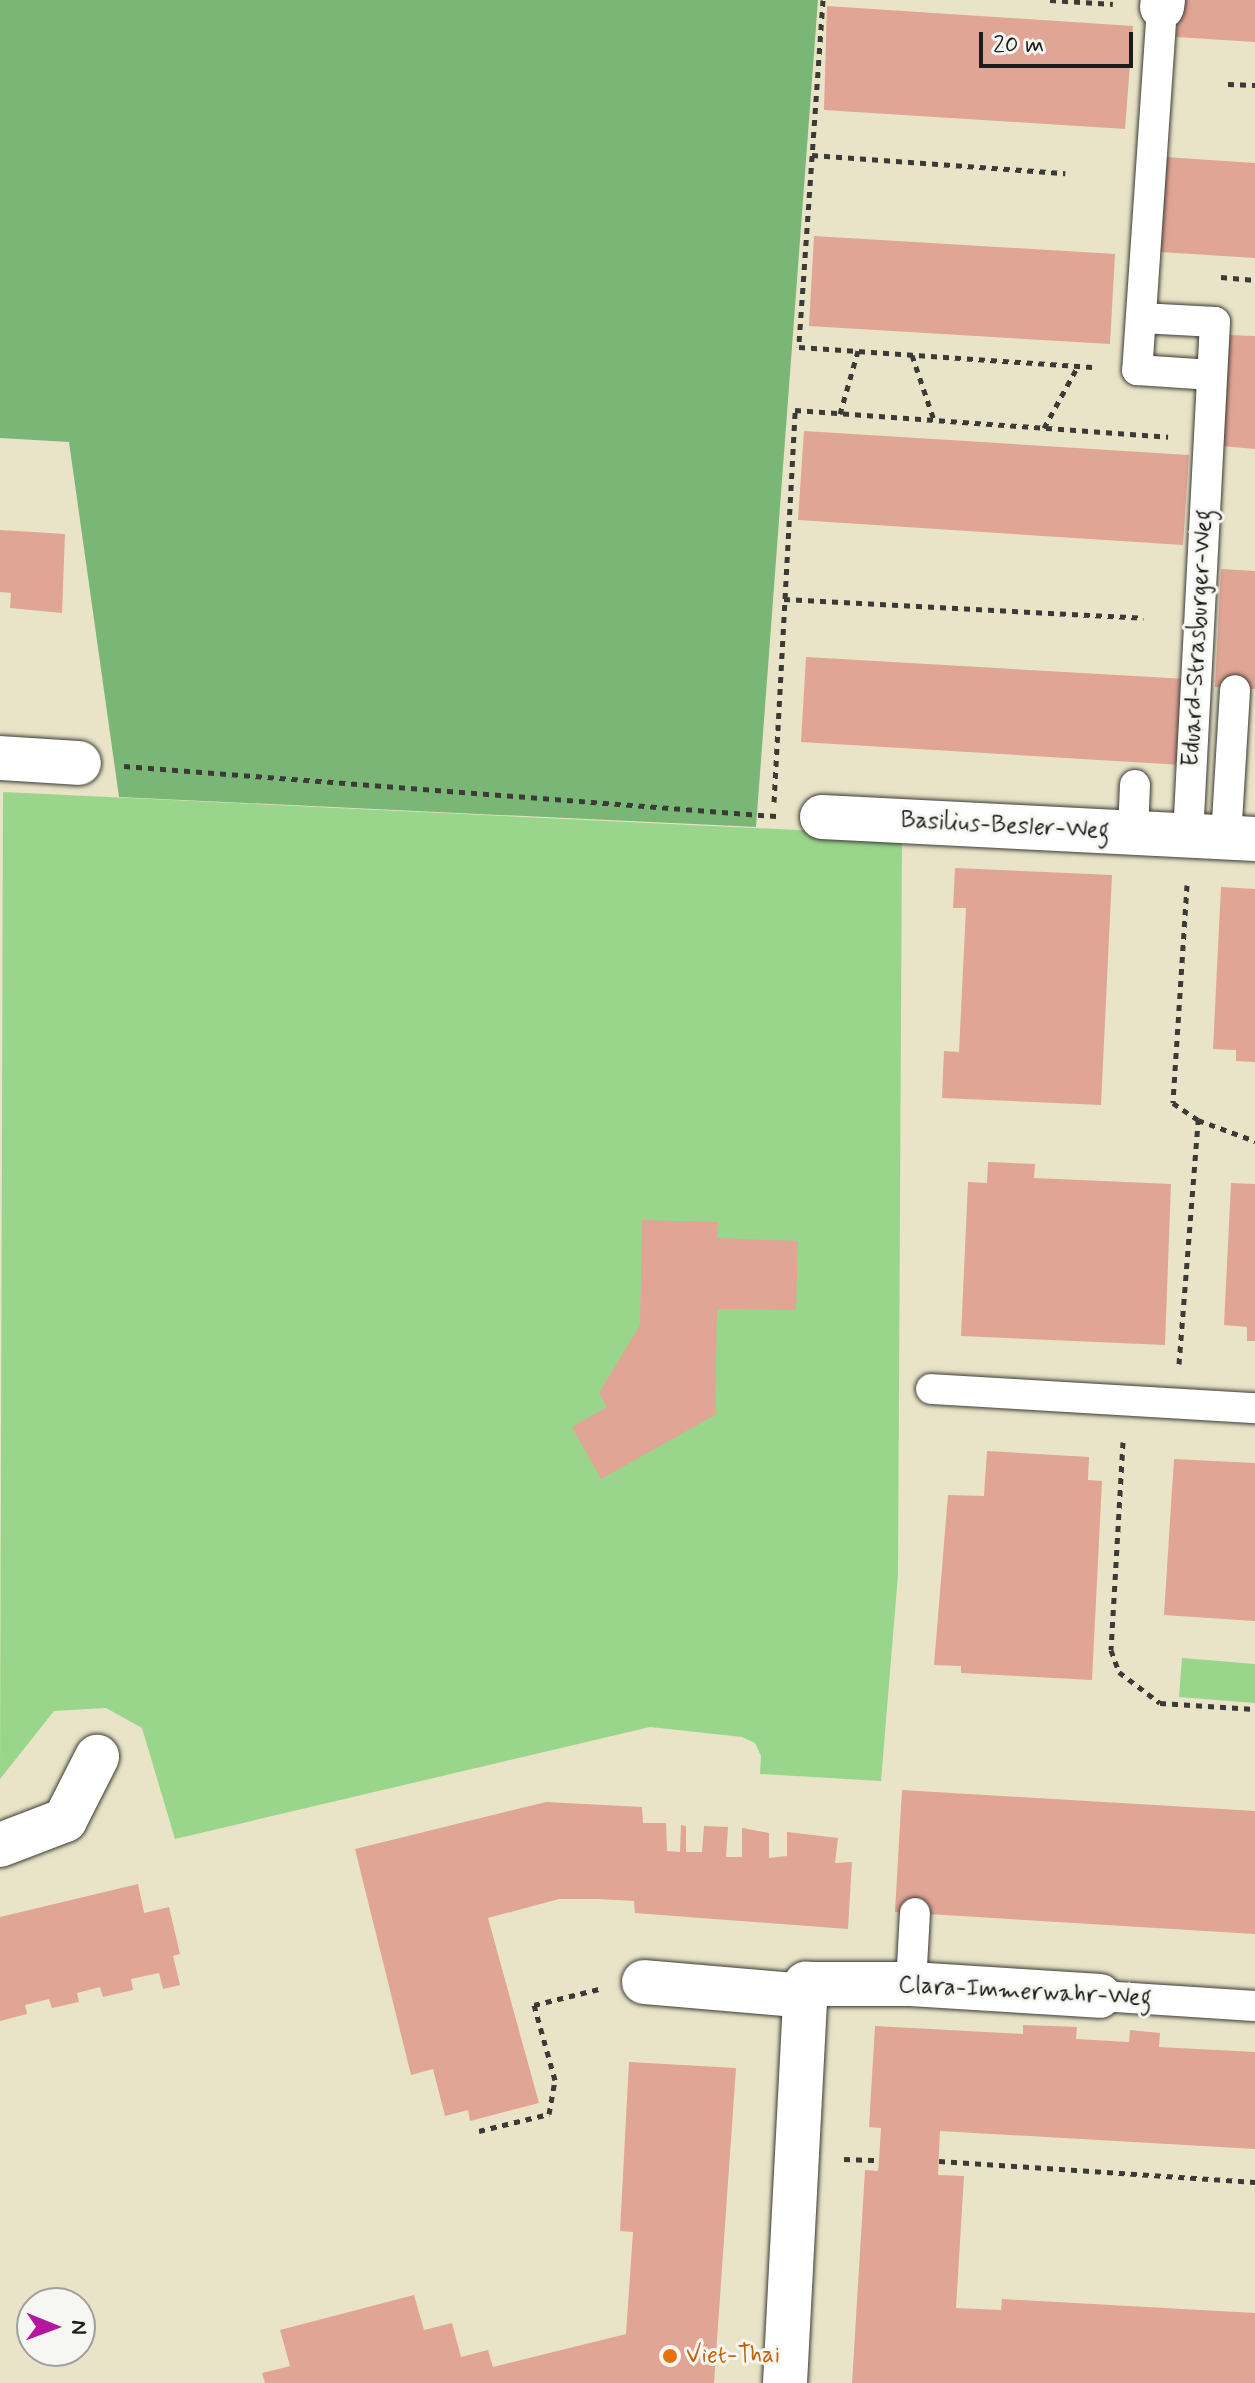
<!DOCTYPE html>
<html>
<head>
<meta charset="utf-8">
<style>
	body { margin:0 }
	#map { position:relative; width:1255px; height:2383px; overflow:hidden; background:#e9e4c7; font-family:Mynerve,sans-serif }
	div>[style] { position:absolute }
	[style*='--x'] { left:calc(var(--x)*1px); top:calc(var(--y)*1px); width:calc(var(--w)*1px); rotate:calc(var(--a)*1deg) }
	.green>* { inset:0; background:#99d68b }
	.forest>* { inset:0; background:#7ab777 }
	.building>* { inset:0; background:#e0a594 }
	.path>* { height:5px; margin-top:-2.5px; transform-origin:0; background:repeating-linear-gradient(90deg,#3b3a36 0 6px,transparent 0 12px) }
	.roads { filter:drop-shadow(0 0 2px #3b3a36) drop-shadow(0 0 2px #3b3a36) }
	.lane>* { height:30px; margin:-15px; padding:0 15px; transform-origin:15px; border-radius:15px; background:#fff }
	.street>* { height:44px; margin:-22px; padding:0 22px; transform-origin:22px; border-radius:22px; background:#fff }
	.dots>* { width:22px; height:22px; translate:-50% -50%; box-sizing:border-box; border:4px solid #f6f6f2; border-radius:50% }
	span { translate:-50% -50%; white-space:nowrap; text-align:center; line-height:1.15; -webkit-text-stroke:6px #f6f6f2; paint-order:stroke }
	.street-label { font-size:24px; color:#1c1c1c }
	.food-label { font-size:24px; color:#c56008 }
	.left { translate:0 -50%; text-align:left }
	.north { position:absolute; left:16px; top:2287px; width:80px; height:80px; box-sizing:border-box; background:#f6f6f2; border:2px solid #9f9f9c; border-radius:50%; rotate:91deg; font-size:22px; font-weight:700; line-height:32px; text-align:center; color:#1c1c1c }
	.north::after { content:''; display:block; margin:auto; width:28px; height:36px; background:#b5179e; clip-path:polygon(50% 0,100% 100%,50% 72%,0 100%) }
	.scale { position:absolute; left:979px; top:32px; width:154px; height:36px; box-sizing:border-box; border:4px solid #1c1c1c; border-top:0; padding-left:10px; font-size:24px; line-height:28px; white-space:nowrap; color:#1c1c1c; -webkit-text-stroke:6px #f6f6f2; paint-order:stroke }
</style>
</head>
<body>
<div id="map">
	<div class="green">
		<div style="clip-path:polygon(3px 792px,902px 835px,898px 1575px,881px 1781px,760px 1774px,761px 1756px,755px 1743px,742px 1737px,650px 1727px,175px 1839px,142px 1728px,106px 1708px,54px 1711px,0 1779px)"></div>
		<div style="clip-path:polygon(1182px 1658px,1255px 1664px,1255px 1703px,1179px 1697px)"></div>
	</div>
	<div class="forest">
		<div style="clip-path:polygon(0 0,818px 0,756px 827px,119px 797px,69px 442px,0 438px)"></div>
	</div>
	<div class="building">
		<div style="clip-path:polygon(1178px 0,1255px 0,1255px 42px,1176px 37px)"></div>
		<div style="clip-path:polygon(827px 6px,1133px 26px,1125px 129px,824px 110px)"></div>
		<div style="clip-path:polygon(1166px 157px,1255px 163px,1255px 258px,1160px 252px)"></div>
		<div style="clip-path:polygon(814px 236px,1115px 254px,1110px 344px,809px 326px)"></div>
		<div style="clip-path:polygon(1230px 335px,1255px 336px,1255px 449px,1222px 446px)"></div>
		<div style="clip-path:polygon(804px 431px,1189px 455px,1183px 545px,798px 520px)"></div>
		<div style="clip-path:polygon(0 530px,65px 534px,62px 613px,10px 608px,11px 593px,0 592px)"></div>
		<div style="clip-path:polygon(1221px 569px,1255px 571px,1255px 689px,1215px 687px)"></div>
		<div style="clip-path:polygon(806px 657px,1187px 679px,1182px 765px,801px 742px)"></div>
		<div style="clip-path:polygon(955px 868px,1112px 875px,1101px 1105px,942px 1098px,944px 1051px,959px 1052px,966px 908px,953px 908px)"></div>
		<div style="clip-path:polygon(1221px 887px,1255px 889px,1255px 1062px,1236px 1061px,1236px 1050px,1213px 1049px)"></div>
		<div style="clip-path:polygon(988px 1162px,1035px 1164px,1034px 1178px,1171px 1184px,1165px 1345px,961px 1336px,968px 1182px,987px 1183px)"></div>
		<div style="clip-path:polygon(1231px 1183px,1255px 1184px,1255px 1341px,1247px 1341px,1247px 1327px,1224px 1325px)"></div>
		<div style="clip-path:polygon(642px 1220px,718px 1222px,717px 1238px,798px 1241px,796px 1310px,717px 1309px,715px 1415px,601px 1479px,572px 1427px,607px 1407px,599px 1393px,640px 1325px)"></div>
		<div style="clip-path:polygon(987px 1451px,1089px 1457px,1088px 1480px,1102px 1481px,1092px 1680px,961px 1673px,961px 1666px,934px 1665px,948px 1495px,984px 1496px)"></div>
		<div style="clip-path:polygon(1174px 1459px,1255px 1463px,1255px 1621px,1164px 1615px)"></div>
		<div style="clip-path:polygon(902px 1790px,1255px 1811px,1255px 1934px,895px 1912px)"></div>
		<div style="clip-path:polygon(546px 1802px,642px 1807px,643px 1823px,666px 1823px,667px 1851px,680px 1852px,681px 1825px,686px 1826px,686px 1852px,702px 1852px,704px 1826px,728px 1827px,726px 1857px,742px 1857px,742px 1828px,769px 1833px,769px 1858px,787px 1856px,787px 1832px,838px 1838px,835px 1863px,852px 1862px,848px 1929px,635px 1913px,634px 1901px,598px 1899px,559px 1899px,488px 1918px,539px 2103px,470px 2121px,468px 2110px,445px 2116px,433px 2069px,411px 2075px,355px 1849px)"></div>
		<div style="clip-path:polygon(138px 1884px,144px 1913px,169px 1907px,180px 1954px,173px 1956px,180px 1985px,163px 1989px,159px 1973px,131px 1979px,133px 1990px,103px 1997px,100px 1987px,77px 1993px,79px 2002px,52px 2008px,49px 1999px,25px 2005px,27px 2014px,0 2021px,0 1917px)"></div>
		<div style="clip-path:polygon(1023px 2025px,1077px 2027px,1076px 2039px,1129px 2042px,1130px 2030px,1160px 2033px,1159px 2047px,1255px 2052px,1255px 2149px,940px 2131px,938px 2175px,964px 2176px,956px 2308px,1001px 2310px,1002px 2299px,1255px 2313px,1255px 2383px,852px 2383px,865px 2170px,878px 2171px,879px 2160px,881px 2128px,869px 2127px,875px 2026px,1023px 2034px)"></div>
		<div style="clip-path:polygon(629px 2062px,736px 2068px,714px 2383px,265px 2383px,262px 2373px,290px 2366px,280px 2330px,414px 2295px,424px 2330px,452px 2323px,461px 2357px,488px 2350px,493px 2367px,626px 2334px,633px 2232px,620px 2231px)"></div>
	</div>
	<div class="path">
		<div style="--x:823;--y:0;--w:348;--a:94"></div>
		<div style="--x:799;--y:347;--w:298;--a:3.9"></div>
		<div style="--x:1050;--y:0;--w:63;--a:3.6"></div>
		<div style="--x:1228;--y:84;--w:27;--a:2"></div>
		<div style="--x:812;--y:155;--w:254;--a:4.1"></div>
		<div style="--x:1221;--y:277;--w:34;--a:5"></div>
		<div style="--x:912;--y:355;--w:69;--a:71.3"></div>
		<div style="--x:840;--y:414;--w:66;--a:-74.1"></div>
		<div style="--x:1044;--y:428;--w:71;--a:-61.3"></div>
		<div style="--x:784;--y:599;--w:360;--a:3"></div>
		<div style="--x:124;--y:766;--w:654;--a:4.39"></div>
		<div style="--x:774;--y:802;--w:393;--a:-86.9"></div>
		<div style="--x:795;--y:410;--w:374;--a:4.1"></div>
		<div style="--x:1187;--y:885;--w:218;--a:93.7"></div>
		<div style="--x:1173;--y:1103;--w:30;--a:34"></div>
		<div style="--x:1179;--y:1364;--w:245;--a:-85.5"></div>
		<div style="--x:1198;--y:1120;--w:61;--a:20.2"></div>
		<div style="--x:1123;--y:1442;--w:208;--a:93.3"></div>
		<div style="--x:1111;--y:1650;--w:23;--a:70"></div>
		<div style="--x:1119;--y:1672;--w:51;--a:37.1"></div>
		<div style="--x:1160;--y:1703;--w:95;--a:3.6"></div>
		<div style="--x:479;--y:2131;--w:72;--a:-13.7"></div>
		<div style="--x:549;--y:2114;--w:35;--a:-80"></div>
		<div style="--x:555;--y:2080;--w:78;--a:-105.6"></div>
		<div style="--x:534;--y:2005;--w:67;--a:-13.8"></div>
		<div style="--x:844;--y:2159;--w:35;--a:2"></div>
		<div style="--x:939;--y:2161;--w:317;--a:3.8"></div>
	</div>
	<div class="roads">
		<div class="lane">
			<div style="--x:1162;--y:7;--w:364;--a:93.9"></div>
			<div style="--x:1137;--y:370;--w:75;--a:3.8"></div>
			<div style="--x:1141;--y:318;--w:74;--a:3.1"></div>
			<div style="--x:1215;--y:322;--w:515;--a:93.01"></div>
			<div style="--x:1133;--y:832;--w:47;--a:-87.6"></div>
			<div style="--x:1226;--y:838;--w:148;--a:-86.5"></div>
			<div style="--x:931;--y:1389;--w:325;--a:3.4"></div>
			<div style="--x:911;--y:1984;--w:71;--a:-86.8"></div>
			<div style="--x:1100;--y:1996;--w:155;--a:3.7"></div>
		</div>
		<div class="street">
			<div style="--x:1162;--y:7;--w:7;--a:-82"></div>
			<div style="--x:0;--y:758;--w:79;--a:3.6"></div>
			<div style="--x:822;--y:817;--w:434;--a:2.9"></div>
			<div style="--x:0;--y:1845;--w:70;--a:-21"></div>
			<div style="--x:65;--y:1820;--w:71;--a:-63.1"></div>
			<div style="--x:644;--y:1982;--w:163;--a:4.9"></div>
			<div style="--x:785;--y:2383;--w:400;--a:-87"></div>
			<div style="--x:806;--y:1984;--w:105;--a:0"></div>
			<div style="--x:911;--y:1984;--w:189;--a:3.6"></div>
		</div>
	</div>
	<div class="dots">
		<div style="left:670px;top:2356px;background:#e8710a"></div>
	</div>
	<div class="street-label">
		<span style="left:1198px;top:638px;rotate:-87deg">Eduard-Strasburger-Weg</span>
		<span style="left:1005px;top:826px;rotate:3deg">Basilius-Besler-Weg</span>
		<span style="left:1025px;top:1992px;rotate:3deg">Clara-Immerwahr-Weg</span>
	</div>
	<div class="food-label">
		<span class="left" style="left:686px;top:2356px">Viet-Thai</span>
	</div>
	<div class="north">N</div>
	<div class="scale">20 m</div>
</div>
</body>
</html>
